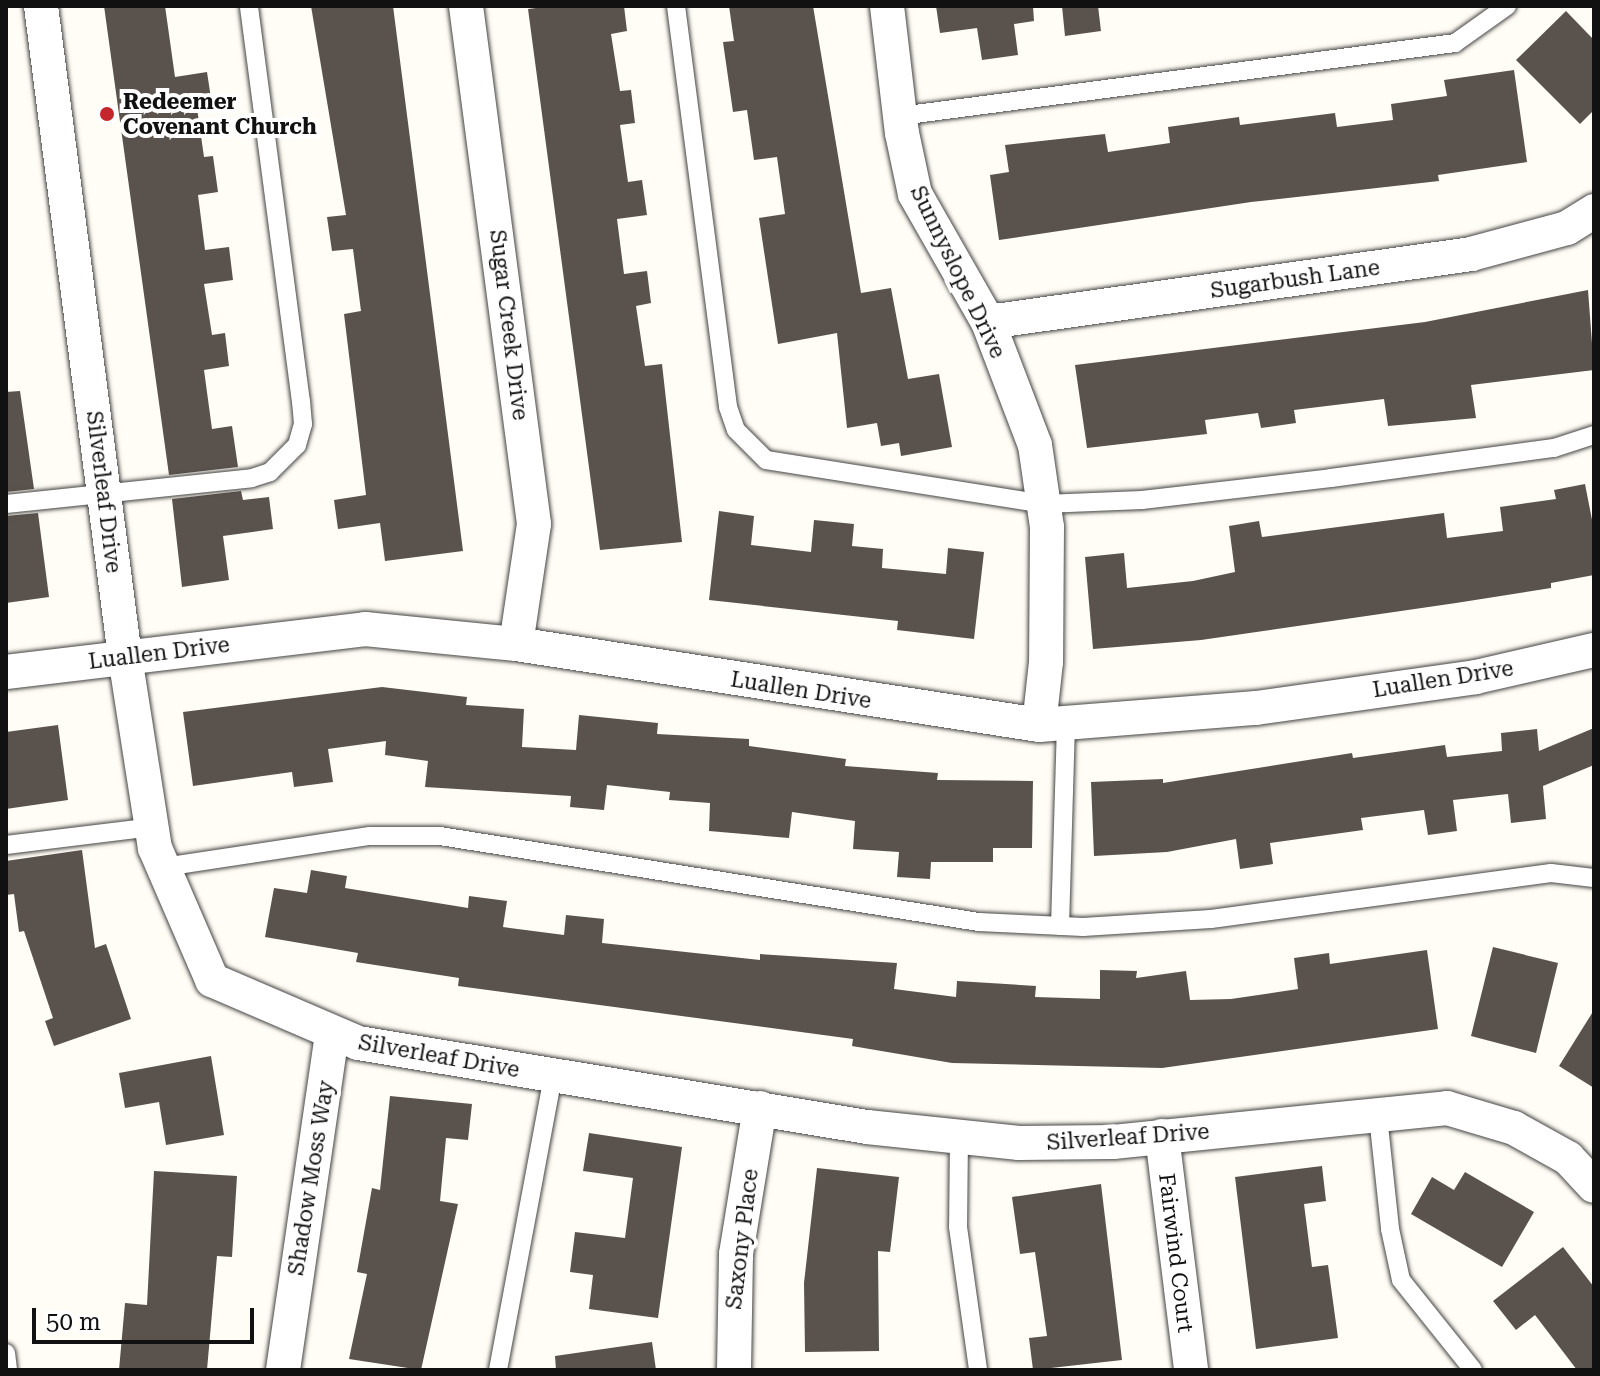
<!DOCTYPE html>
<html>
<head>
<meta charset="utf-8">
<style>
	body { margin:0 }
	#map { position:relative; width:1600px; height:1376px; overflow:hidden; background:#fffdf5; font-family:"Roboto Serif",serif }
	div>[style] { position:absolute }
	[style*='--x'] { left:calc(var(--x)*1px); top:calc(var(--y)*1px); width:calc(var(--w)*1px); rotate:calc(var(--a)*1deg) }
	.building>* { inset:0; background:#5a524d }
	.roads { filter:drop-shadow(0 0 2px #444) drop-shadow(0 0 2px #444) }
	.lane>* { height:18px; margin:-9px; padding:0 9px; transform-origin:9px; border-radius:9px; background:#fff }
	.street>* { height:34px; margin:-17px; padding:0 17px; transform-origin:17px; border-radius:17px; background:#fff }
	.dots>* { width:22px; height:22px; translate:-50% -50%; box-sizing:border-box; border:4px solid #fff; border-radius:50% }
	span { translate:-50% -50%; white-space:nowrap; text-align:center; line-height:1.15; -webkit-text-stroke:8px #fff; paint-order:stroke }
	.poi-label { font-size:22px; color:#111; font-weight:700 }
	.left { translate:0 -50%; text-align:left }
	.street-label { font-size:22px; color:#111 }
	.frame { position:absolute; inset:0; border:8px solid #111; pointer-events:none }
	.scale { position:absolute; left:32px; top:1308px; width:222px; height:36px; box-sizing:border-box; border:4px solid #111; border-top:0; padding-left:10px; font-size:24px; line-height:28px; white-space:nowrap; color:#111; -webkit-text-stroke:6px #fff; paint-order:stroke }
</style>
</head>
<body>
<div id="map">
	<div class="building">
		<div style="clip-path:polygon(104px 6px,165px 6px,175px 77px,207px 72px,212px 105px,197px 108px,204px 157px,213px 156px,218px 192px,198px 195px,205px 250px,229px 247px,233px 280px,204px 284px,212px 335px,225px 333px,229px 366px,204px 370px,212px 429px,232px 426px,238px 467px,169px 475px)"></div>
		<div style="clip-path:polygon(311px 6px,393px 6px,463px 551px,385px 561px,380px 523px,338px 529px,334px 500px,366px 495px,344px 314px,361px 311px,353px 249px,332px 251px,327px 217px,346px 215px)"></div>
		<div style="clip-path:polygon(552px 6px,624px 6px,627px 31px,611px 34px,620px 91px,631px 90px,635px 123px,620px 125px,628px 182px,642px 180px,647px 215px,617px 219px,624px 274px,647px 271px,651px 303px,636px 306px,645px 366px,662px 364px,682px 542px,600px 550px,528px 9px)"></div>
		<div style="clip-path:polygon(729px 6px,813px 6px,861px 293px,891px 288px,908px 379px,939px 374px,952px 447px,901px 456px,899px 443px,881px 446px,877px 423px,847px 428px,837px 333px,778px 344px,759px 218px,785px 214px,777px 157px,754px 160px,747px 110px,733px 112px,723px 42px,734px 41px)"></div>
		<div style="clip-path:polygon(936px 6px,1033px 6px,1034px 21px,1014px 24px,1018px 55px,982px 60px,977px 28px,940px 33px)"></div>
		<div style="clip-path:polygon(1062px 6px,1098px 6px,1101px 31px,1065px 36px)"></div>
		<div style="clip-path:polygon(1566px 11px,1594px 40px,1594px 110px,1580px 124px,1516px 60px)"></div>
		<div style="clip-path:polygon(1514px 70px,1527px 162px,1438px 175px,1439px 181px,1251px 202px,999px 240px,990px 175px,1009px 172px,1005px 145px,1105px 134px,1108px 152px,1170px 143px,1168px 127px,1239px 117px,1240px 125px,1335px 113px,1337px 127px,1393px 120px,1391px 104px,1447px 96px,1444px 80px)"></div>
		<div style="clip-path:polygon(1588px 290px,1594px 370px,1471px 385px,1476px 418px,1388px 426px,1384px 399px,1294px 410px,1296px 423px,1261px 428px,1258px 413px,1205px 420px,1207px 434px,1087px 448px,1075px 365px,1425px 322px)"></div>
		<div style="clip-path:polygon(20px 391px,34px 489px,6px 492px,6px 392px)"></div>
		<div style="clip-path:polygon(1585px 484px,1594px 530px,1594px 575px,1551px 583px,1551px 588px,1456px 603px,1201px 640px,1093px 649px,1085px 557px,1124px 553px,1127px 588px,1193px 581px,1235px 572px,1229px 526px,1259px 521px,1262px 537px,1444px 513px,1447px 538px,1503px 531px,1500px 507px,1556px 499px,1554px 490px)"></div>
		<div style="clip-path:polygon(241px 491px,243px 500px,269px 497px,273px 529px,223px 536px,229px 580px,182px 587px,172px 499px)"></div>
		<div style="clip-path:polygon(719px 511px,754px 516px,751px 545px,811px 552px,814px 520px,854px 524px,852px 546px,883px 549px,882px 568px,946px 574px,948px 548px,984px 552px,974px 639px,897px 630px,898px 621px,709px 600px)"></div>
		<div style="clip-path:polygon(38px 513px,49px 597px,6px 603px,6px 516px)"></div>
		<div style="clip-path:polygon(382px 687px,467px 697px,466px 705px,524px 709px,522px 747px,576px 750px,579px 715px,658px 723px,657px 734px,749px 739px,749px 746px,846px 759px,845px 766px,938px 773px,937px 780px,1033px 781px,1032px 848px,993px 848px,993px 862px,931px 862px,930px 879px,897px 877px,899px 852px,853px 849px,855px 821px,792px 812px,789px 838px,709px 831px,710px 803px,669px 800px,670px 792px,607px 785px,604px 810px,570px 807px,571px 796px,425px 787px,428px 761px,385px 755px,386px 741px,328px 749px,333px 782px,294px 787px,292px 772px,193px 786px,183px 712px)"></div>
		<div style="clip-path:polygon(58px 725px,68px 800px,6px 809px,6px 732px)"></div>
		<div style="clip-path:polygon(1594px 728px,1594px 765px,1543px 786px,1546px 819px,1511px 823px,1508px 794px,1453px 800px,1457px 831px,1428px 835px,1424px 810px,1361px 818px,1363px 830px,1270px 843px,1273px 864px,1240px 869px,1236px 839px,1167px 852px,1094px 856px,1091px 782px,1163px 779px,1163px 783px,1352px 753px,1353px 758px,1445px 745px,1447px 757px,1502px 751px,1501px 733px,1537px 729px,1539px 751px)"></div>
		<div style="clip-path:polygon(82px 850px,95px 948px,106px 944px,131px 1019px,54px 1046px,45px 1021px,53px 1018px,24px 931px,19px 932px,14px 894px,6px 895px,6px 861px)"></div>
		<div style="clip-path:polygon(311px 870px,347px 876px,345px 888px,468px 908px,469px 896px,507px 901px,503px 927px,564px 935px,566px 915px,604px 919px,602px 943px,760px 960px,760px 954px,897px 963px,894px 989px,956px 997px,957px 981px,1036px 986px,1035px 997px,1100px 999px,1100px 970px,1137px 971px,1136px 978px,1186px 971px,1190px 1000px,1231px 999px,1298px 989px,1294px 958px,1329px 953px,1330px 964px,1427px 950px,1438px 1029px,1162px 1068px,952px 1063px,852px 1046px,853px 1039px,458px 986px,459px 978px,356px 962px,358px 953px,265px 937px,274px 888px,307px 893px)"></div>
		<div style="clip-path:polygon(1493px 947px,1558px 963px,1536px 1053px,1471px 1036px)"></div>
		<div style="clip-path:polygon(1594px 1010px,1594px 1088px,1559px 1066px)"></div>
		<div style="clip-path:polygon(211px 1056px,224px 1135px,166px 1145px,159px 1102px,125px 1108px,119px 1073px)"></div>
		<div style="clip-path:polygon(390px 1096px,472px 1104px,468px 1140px,446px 1138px,440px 1201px,458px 1204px,421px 1370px,349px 1359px,367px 1274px,357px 1272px,372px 1188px,380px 1190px)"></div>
		<div style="clip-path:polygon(589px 1133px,682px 1147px,658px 1318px,589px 1309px,593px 1275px,570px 1272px,575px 1232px,625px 1238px,633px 1178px,583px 1171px)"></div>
		<div style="clip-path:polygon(1322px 1166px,1326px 1201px,1304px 1204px,1312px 1267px,1328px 1265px,1338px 1338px,1256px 1349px,1235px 1177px)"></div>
		<div style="clip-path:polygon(817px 1168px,899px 1177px,890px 1252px,878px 1251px,879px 1351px,805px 1352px,804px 1283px)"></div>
		<div style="clip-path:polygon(154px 1171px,237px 1176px,232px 1257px,217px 1256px,207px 1370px,119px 1370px,125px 1303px,147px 1305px)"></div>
		<div style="clip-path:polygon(1465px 1172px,1534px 1212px,1502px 1267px,1411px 1214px,1432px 1177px,1454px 1190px)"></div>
		<div style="clip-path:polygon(1101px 1184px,1122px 1360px,1033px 1370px,1029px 1338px,1047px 1336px,1035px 1252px,1020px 1254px,1012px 1197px)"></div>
		<div style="clip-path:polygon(1563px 1247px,1594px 1287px,1594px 1370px,1577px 1370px,1535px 1315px,1516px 1330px,1493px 1301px)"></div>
		<div style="clip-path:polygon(652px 1342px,656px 1370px,556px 1370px,555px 1356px)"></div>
	</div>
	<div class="roads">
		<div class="lane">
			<div style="--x:676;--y:6;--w:404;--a:82.6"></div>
			<div style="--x:728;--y:407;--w:24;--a:71"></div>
			<div style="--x:736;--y:430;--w:42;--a:45"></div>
			<div style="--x:766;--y:460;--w:281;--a:9"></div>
			<div style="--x:1044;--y:504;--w:98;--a:-2.3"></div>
			<div style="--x:1142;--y:500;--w:190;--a:-6.6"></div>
			<div style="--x:1331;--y:478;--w:225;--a:-7.7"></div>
			<div style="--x:1554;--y:448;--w:42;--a:-18"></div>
			<div style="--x:900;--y:116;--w:560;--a:-7.49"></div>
			<div style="--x:1455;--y:43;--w:64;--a:-35.4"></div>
			<div style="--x:6;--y:504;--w:247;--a:-6"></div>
			<div style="--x:252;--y:478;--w:19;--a:-18"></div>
			<div style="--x:270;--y:472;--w:38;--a:-45"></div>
			<div style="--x:297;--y:445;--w:22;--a:-74"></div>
			<div style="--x:303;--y:424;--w:22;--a:-95"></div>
			<div style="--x:301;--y:402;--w:399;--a:-97.5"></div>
			<div style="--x:6;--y:845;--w:147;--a:-7"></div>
			<div style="--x:164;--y:867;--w:208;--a:-8.6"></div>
			<div style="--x:370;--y:836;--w:70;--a:0"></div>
			<div style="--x:440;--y:836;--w:546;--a:9.07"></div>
			<div style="--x:979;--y:922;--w:104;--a:2.8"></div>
			<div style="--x:1083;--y:927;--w:128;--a:-3.6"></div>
			<div style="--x:1211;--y:919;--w:343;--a:-7.7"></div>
			<div style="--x:1551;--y:873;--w:43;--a:6.6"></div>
			<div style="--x:1060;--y:926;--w:202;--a:-88.3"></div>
			<div style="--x:1378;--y:1116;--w:114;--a:83.9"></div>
			<div style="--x:1390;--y:1229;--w:52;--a:77.8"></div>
			<div style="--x:1401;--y:1280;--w:115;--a:51.3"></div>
			<div style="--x:959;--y:1137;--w:90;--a:90.6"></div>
			<div style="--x:958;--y:1227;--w:144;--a:82"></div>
			<div style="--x:6;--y:1353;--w:17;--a:83"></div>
			<div style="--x:498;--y:1370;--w:298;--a:-79.4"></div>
		</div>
		<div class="street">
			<div style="--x:41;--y:6;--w:656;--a:82.65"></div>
			<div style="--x:125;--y:657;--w:193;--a:81.1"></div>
			<div style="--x:155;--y:848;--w:144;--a:66.6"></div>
			<div style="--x:212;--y:980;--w:159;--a:23.3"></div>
			<div style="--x:358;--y:1043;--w:516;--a:9.37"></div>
			<div style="--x:867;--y:1127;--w:153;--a:6"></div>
			<div style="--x:1019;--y:1143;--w:94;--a:-0.6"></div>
			<div style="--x:1113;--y:1142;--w:336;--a:-5.8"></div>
			<div style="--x:1447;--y:1108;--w:70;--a:16.6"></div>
			<div style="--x:1514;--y:1128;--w:62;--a:29.1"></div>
			<div style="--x:1568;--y:1158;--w:38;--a:47"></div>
			<div style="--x:466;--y:6;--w:522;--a:82.52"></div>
			<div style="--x:534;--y:524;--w:121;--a:98.5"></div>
			<div style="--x:887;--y:6;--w:128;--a:83.3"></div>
			<div style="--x:902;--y:133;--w:62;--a:78"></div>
			<div style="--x:915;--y:194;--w:147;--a:60.3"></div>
			<div style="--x:988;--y:322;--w:132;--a:69.1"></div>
			<div style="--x:1035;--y:445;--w:83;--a:81.7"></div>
			<div style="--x:1047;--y:527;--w:135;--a:90.4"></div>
			<div style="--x:1046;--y:662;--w:63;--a:96.3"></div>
			<div style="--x:988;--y:322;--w:488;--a:-8"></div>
			<div style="--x:1471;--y:254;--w:99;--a:-15.2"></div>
			<div style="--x:1567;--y:228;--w:32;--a:-32"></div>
			<div style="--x:6;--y:672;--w:362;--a:-6.8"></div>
			<div style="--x:365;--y:629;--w:152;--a:5.7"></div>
			<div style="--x:516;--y:644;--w:529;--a:8.8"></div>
			<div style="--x:1039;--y:725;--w:218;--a:-4.5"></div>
			<div style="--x:1256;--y:708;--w:222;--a:-8"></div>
			<div style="--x:1476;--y:677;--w:121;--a:-12.9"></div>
			<div style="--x:1162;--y:1136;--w:236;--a:82.9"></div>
			<div style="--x:283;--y:1370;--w:340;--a:-81.7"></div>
			<div style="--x:734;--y:1370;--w:116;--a:-89"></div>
			<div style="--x:736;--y:1254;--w:148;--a:-80.7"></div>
		</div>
	</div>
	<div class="dots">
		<div style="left:107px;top:114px;background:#c4262e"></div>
	</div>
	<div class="poi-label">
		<span class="left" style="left:123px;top:114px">Redeemer<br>Covenant Church</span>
	</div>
	<div class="street-label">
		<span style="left:958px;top:272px;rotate:64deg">Sunnyslope Drive</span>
		<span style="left:1295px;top:279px;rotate:-8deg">Sugarbush Lane</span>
		<span style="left:509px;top:325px;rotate:83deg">Sugar Creek Drive</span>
		<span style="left:104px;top:492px;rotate:83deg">Silverleaf Drive</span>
		<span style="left:159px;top:653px;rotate:-7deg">Luallen Drive</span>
		<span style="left:1443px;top:679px;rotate:-9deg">Luallen Drive</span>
		<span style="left:801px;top:690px;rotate:9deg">Luallen Drive</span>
		<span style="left:439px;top:1056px;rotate:10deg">Silverleaf Drive</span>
		<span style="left:1128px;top:1137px;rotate:-4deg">Silverleaf Drive</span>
		<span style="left:311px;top:1178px;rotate:-81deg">Shadow Moss Way</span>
		<span style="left:742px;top:1239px;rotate:-83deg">Saxony Place</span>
		<span style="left:1176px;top:1253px;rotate:83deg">Fairwind Court</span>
	</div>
	<div class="frame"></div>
	<div class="scale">50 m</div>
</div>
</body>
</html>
